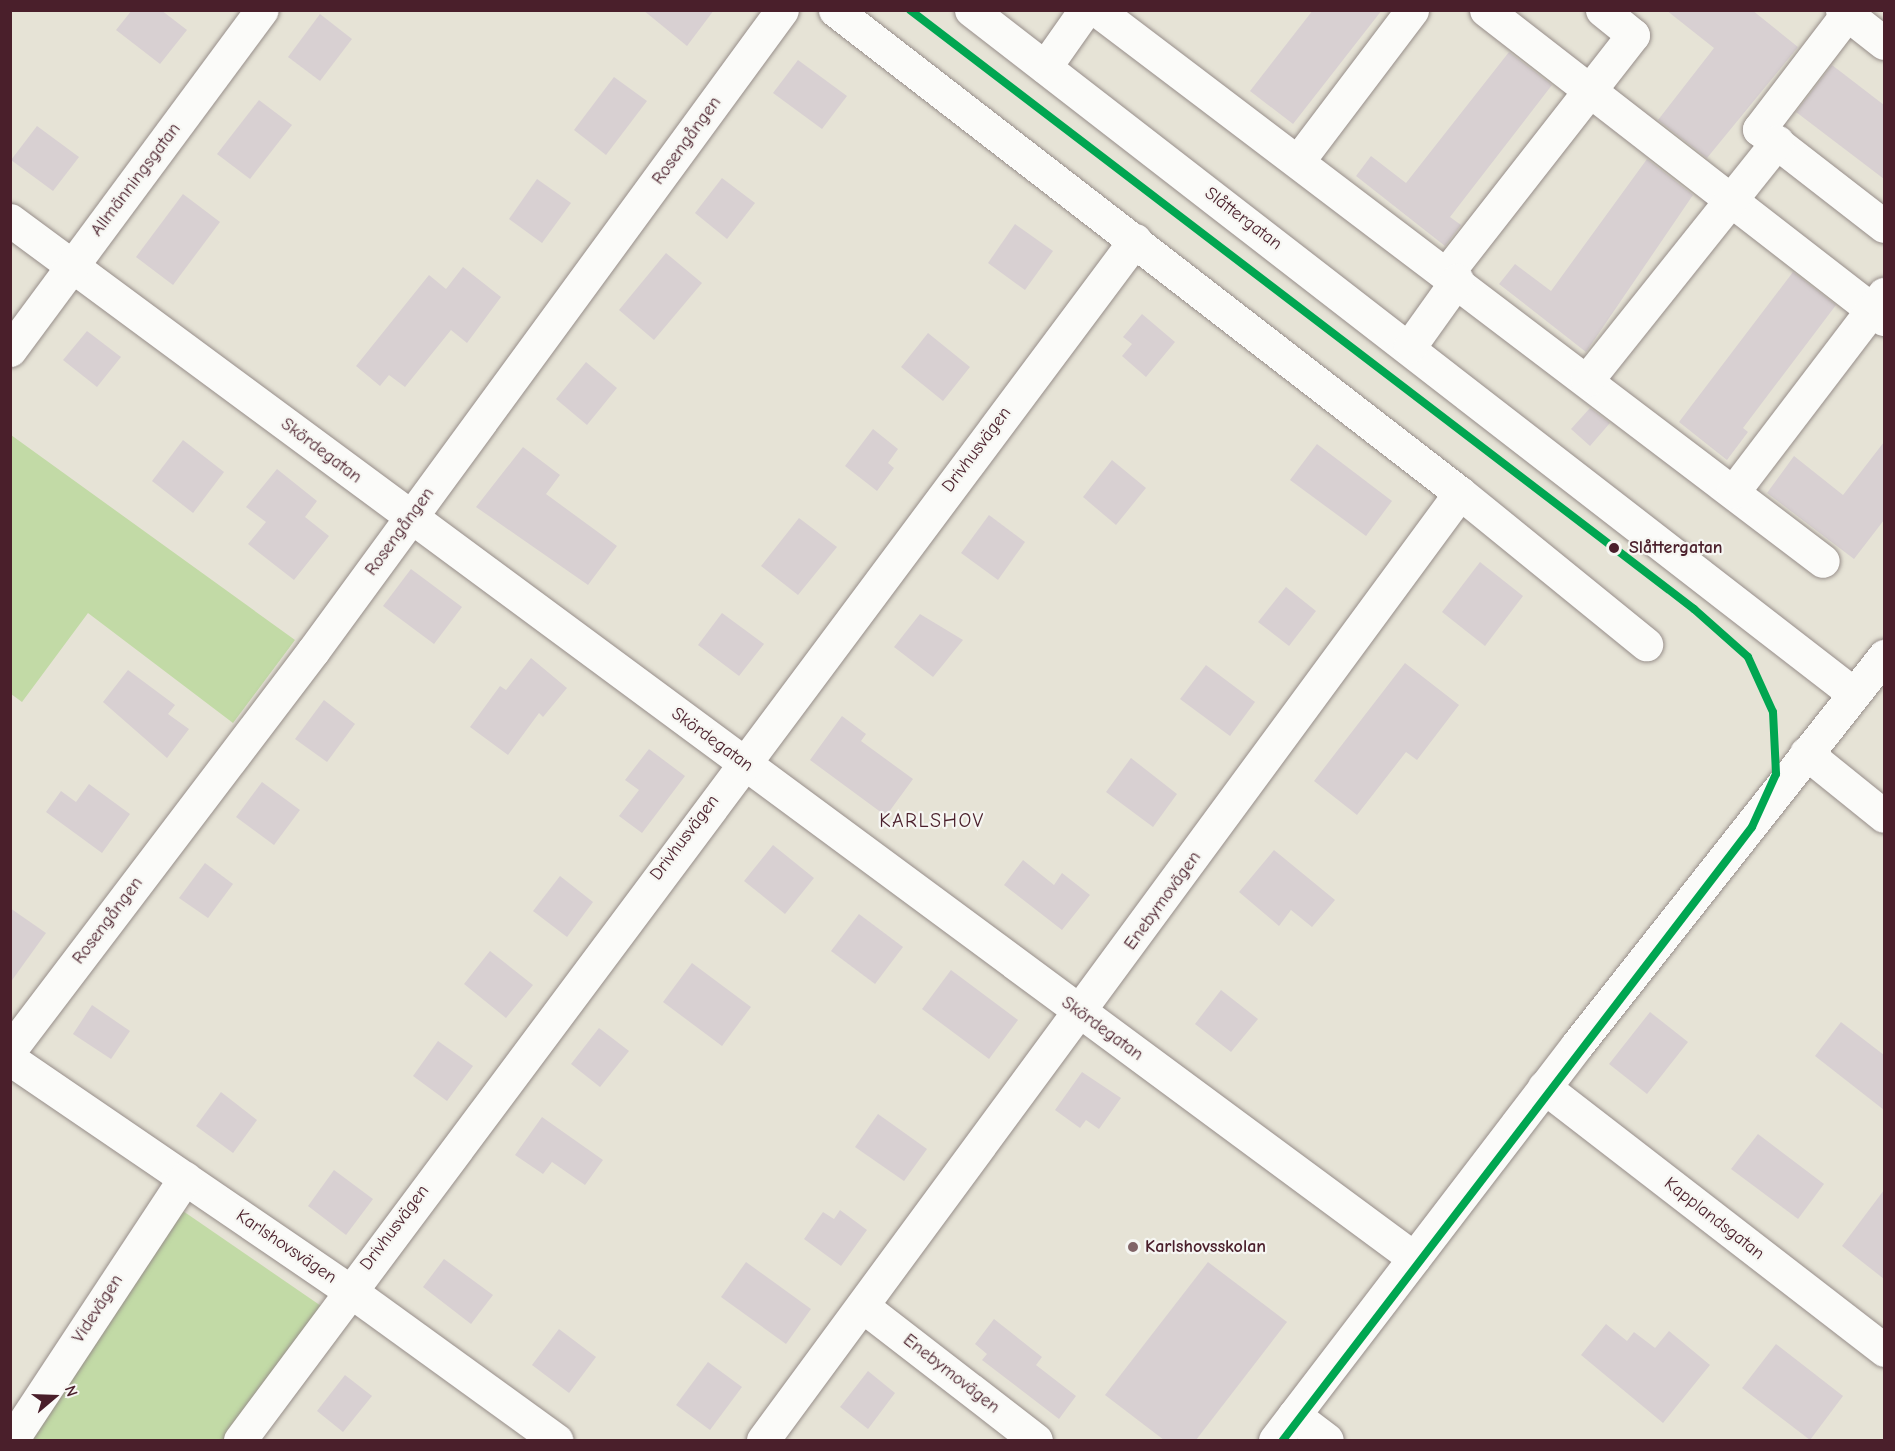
<!DOCTYPE html>
<html>
<head>
<meta charset="utf-8">
<style>
	body { margin:0 }
	#map { position:relative; width:1895px; height:1451px; overflow:hidden; background:#e6e3d6; font-family:"Comic Neue",sans-serif }
	div>[style] { position:absolute }
	[style*='--x'] { left:calc(var(--x)*1px); top:calc(var(--y)*1px); width:calc(var(--w)*1px); rotate:calc(var(--a)*1deg) }
	.green>* { inset:0; background:#c2daa6 }
	.building>* { inset:0; background:#d8d0d2 }
	.roads { filter:drop-shadow(0 0 2px #978e8a) drop-shadow(0 0 2px #978e8a) }
	.minor>* { height:33px; margin:-16.5px; padding:0 16.5px; transform-origin:16.5px; border-radius:16.5px; background:#fbfbf9 }
	.tram-1>* { height:8px; margin:-4px; padding:0 4px; transform-origin:4px; border-radius:4px; background:#00a651 }
	.dots>* { width:16px; height:16px; translate:-50% -50%; box-sizing:border-box; border:3px solid #f6f6f2; border-radius:50% }
	span { translate:-50% -50%; white-space:nowrap; text-align:center; line-height:1.15; -webkit-text-stroke:4.5px #f6f6f2; paint-order:stroke }
	.street-label { font-size:18px; color:#4a1f2b }
	.stop-label { font-size:18px; color:#4a1f2b; font-weight:700 }
	.left { translate:0 -50%; text-align:left }
	.poi-label { font-size:18px; color:#4a1f2b; font-weight:700 }
	.neighbourhood-label { font-size:20px; color:#4a1f2b; letter-spacing:1.5px }
	.frame { position:absolute; inset:0; border:12px solid #4a1f2b; pointer-events:none }
	.north { position:absolute; left:24px; top:1367px; width:60px; height:60px; -webkit-text-stroke:4px #f6f6f2; paint-order:stroke; rotate:71deg; font-size:16px; font-weight:700; line-height:24px; text-align:center; color:#4a1f2b }
	.north::after { content:''; display:block; margin:auto; width:21px; height:27px; background:#4a1f2b; clip-path:polygon(50% 0,100% 100%,50% 72%,0 100%) }
</style>
</head>
<body>
<div id="map">
	<div class="green">
		<div style="clip-path:polygon(11px 435px,295px 640px,233px 723px,88px 613px,22px 702px,11px 694px)"></div>
		<div style="clip-path:polygon(183px 1211px,324px 1308px,226px 1440px,30px 1440px)"></div>
	</div>
	<div class="building">
		<div style="clip-path:polygon(132px 10px,161px 10px,187px 30px,160px 64px,116px 30px)"></div>
		<div style="clip-path:polygon(643px 10px,714px 10px,687px 46px)"></div>
		<div style="clip-path:polygon(1313px 10px,1382px 10px,1293px 124px,1250px 91px)"></div>
		<div style="clip-path:polygon(1666px 10px,1752px 10px,1798px 47px,1707px 158px,1658px 120px,1714px 48px)"></div>
		<div style="clip-path:polygon(320px 14px,352px 39px,320px 81px,288px 57px)"></div>
		<div style="clip-path:polygon(1509px 52px,1552px 85px,1450px 217px,1461px 225px,1445px 246px,1356px 176px,1371px 156px,1406px 183px)"></div>
		<div style="clip-path:polygon(798px 60px,847px 96px,822px 129px,773px 93px)"></div>
		<div style="clip-path:polygon(1832px 65px,1884px 105px,1884px 179px,1796px 112px)"></div>
		<div style="clip-path:polygon(614px 77px,647px 101px,606px 155px,574px 130px)"></div>
		<div style="clip-path:polygon(259px 100px,292px 125px,250px 179px,217px 154px)"></div>
		<div style="clip-path:polygon(37px 126px,79px 157px,53px 191px,11px 160px)"></div>
		<div style="clip-path:polygon(1647px 159px,1693px 195px,1586px 352px,1499px 284px,1515px 264px,1551px 291px)"></div>
		<div style="clip-path:polygon(722px 178px,755px 203px,727px 239px,695px 213px)"></div>
		<div style="clip-path:polygon(537px 179px,571px 203px,542px 243px,509px 219px)"></div>
		<div style="clip-path:polygon(183px 194px,220px 222px,173px 285px,136px 257px)"></div>
		<div style="clip-path:polygon(1015px 224px,1053px 251px,1025px 290px,988px 263px)"></div>
		<div style="clip-path:polygon(666px 253px,702px 283px,654px 340px,619px 310px)"></div>
		<div style="clip-path:polygon(463px 267px,501px 297px,467px 343px,451px 330px,405px 387px,389px 375px,380px 386px,356px 366px,429px 275px,446px 289px)"></div>
		<div style="clip-path:polygon(1793px 272px,1836px 305px,1743px 428px,1748px 432px,1727px 460px,1679px 422px)"></div>
		<div style="clip-path:polygon(1142px 314px,1175px 342px,1146px 377px,1122px 356px,1132px 344px,1123px 337px)"></div>
		<div style="clip-path:polygon(87px 331px,121px 357px,97px 387px,63px 360px)"></div>
		<div style="clip-path:polygon(928px 333px,970px 367px,943px 401px,901px 367px)"></div>
		<div style="clip-path:polygon(586px 362px,617px 388px,587px 425px,556px 399px)"></div>
		<div style="clip-path:polygon(1590px 408px,1610px 423px,1590px 446px,1571px 429px)"></div>
		<div style="clip-path:polygon(873px 429px,898px 449px,888px 463px,894px 468px,877px 491px,845px 466px)"></div>
		<div style="clip-path:polygon(183px 440px,224px 472px,193px 513px,152px 481px)"></div>
		<div style="clip-path:polygon(1884px 442px,1884px 520px,1854px 559px,1767px 493px,1794px 456px,1843px 495px)"></div>
		<div style="clip-path:polygon(1317px 444px,1392px 501px,1366px 536px,1290px 480px)"></div>
		<div style="clip-path:polygon(523px 447px,560px 475px,546px 494px,617px 546px,588px 585px,476px 507px)"></div>
		<div style="clip-path:polygon(1112px 460px,1146px 488px,1116px 525px,1083px 497px)"></div>
		<div style="clip-path:polygon(277px 469px,317px 501px,305px 517px,329px 536px,294px 580px,248px 544px,266px 522px,246px 507px)"></div>
		<div style="clip-path:polygon(989px 515px,1025px 542px,998px 580px,961px 553px)"></div>
		<div style="clip-path:polygon(799px 518px,837px 547px,798px 595px,761px 566px)"></div>
		<div style="clip-path:polygon(1480px 562px,1523px 596px,1485px 646px,1442px 612px)"></div>
		<div style="clip-path:polygon(411px 569px,462px 607px,434px 644px,383px 606px)"></div>
		<div style="clip-path:polygon(1286px 587px,1316px 611px,1289px 646px,1258px 622px)"></div>
		<div style="clip-path:polygon(722px 613px,764px 644px,739px 676px,698px 645px)"></div>
		<div style="clip-path:polygon(920px 614px,963px 640px,933px 677px,894px 647px)"></div>
		<div style="clip-path:polygon(531px 658px,567px 688px,543px 717px,539px 713px,508px 755px,470px 727px,500px 686px,506px 690px)"></div>
		<div style="clip-path:polygon(1405px 663px,1459px 705px,1417px 760px,1406px 752px,1357px 815px,1314px 781px)"></div>
		<div style="clip-path:polygon(1206px 665px,1255px 702px,1230px 736px,1180px 699px)"></div>
		<div style="clip-path:polygon(128px 670px,175px 705px,168px 714px,189px 729px,167px 758px,103px 702px)"></div>
		<div style="clip-path:polygon(324px 700px,355px 724px,327px 762px,295px 739px)"></div>
		<div style="clip-path:polygon(842px 716px,866px 734px,861px 741px,913px 779px,886px 816px,810px 760px)"></div>
		<div style="clip-path:polygon(649px 749px,685px 776px,642px 833px,619px 816px,639px 790px,625px 780px)"></div>
		<div style="clip-path:polygon(1131px 758px,1177px 794px,1153px 827px,1106px 792px)"></div>
		<div style="clip-path:polygon(262px 782px,300px 810px,274px 845px,236px 817px)"></div>
		<div style="clip-path:polygon(89px 784px,130px 814px,102px 853px,46px 812px,61px 791px,76px 802px)"></div>
		<div style="clip-path:polygon(773px 845px,814px 878px,785px 914px,744px 881px)"></div>
		<div style="clip-path:polygon(1274px 850px,1335px 900px,1312px 927px,1291px 910px,1279px 926px,1239px 892px)"></div>
		<div style="clip-path:polygon(1023px 860px,1054px 885px,1062px 873px,1090px 895px,1062px 930px,1004px 885px)"></div>
		<div style="clip-path:polygon(205px 863px,233px 884px,208px 918px,179px 898px)"></div>
		<div style="clip-path:polygon(560px 876px,593px 902px,567px 937px,533px 911px)"></div>
		<div style="clip-path:polygon(10px 908px,46px 933px,10px 983px)"></div>
		<div style="clip-path:polygon(859px 914px,903px 947px,875px 984px,831px 951px)"></div>
		<div style="clip-path:polygon(490px 951px,533px 985px,506px 1018px,464px 984px)"></div>
		<div style="clip-path:polygon(692px 963px,751px 1007px,722px 1046px,663px 1002px)"></div>
		<div style="clip-path:polygon(951px 970px,1018px 1020px,989px 1059px,922px 1009px)"></div>
		<div style="clip-path:polygon(1221px 990px,1258px 1019px,1231px 1052px,1195px 1024px)"></div>
		<div style="clip-path:polygon(92px 1005px,130px 1031px,111px 1059px,73px 1034px)"></div>
		<div style="clip-path:polygon(1650px 1012px,1688px 1042px,1647px 1094px,1609px 1064px)"></div>
		<div style="clip-path:polygon(1841px 1022px,1884px 1055px,1884px 1110px,1815px 1056px)"></div>
		<div style="clip-path:polygon(599px 1028px,629px 1051px,600px 1087px,571px 1064px)"></div>
		<div style="clip-path:polygon(438px 1041px,473px 1066px,447px 1101px,413px 1076px)"></div>
		<div style="clip-path:polygon(1082px 1072px,1121px 1098px,1099px 1129px,1086px 1120px,1080px 1128px,1055px 1110px)"></div>
		<div style="clip-path:polygon(221px 1092px,257px 1120px,233px 1153px,196px 1126px)"></div>
		<div style="clip-path:polygon(878px 1114px,927px 1149px,904px 1181px,855px 1147px)"></div>
		<div style="clip-path:polygon(542px 1117px,603px 1160px,585px 1185px,552px 1162px,543px 1174px,515px 1155px)"></div>
		<div style="clip-path:polygon(1758px 1134px,1824px 1184px,1798px 1219px,1731px 1169px)"></div>
		<div style="clip-path:polygon(334px 1170px,373px 1199px,346px 1235px,308px 1206px)"></div>
		<div style="clip-path:polygon(1884px 1190px,1884px 1279px,1842px 1246px)"></div>
		<div style="clip-path:polygon(840px 1210px,867px 1230px,841px 1266px,804px 1239px,823px 1212px,834px 1219px)"></div>
		<div style="clip-path:polygon(444px 1259px,493px 1295px,471px 1324px,423px 1287px)"></div>
		<div style="clip-path:polygon(746px 1262px,811px 1309px,786px 1344px,721px 1297px)"></div>
		<div style="clip-path:polygon(1208px 1262px,1287px 1322px,1196px 1440px,1164px 1440px,1105px 1395px)"></div>
		<div style="clip-path:polygon(994px 1319px,1042px 1357px,1036px 1365px,1076px 1396px,1059px 1419px,982px 1360px,987px 1354px,975px 1344px)"></div>
		<div style="clip-path:polygon(1606px 1324px,1627px 1341px,1634px 1332px,1655px 1348px,1669px 1331px,1710px 1365px,1663px 1423px,1581px 1355px)"></div>
		<div style="clip-path:polygon(559px 1329px,596px 1357px,569px 1393px,532px 1365px)"></div>
		<div style="clip-path:polygon(1776px 1344px,1843px 1396px,1810px 1440px,1742px 1388px)"></div>
		<div style="clip-path:polygon(708px 1362px,742px 1387px,710px 1430px,676px 1405px)"></div>
		<div style="clip-path:polygon(868px 1371px,895px 1393px,868px 1429px,840px 1407px)"></div>
		<div style="clip-path:polygon(345px 1375px,372px 1396px,343px 1432px,317px 1411px)"></div>
	</div>
	<div class="roads">
		<div class="minor">
			<div style="--x:835;--y:10;--w:790;--a:37.7"></div>
			<div style="--x:1460;--y:493;--w:240;--a:39.1"></div>
			<div style="--x:971;--y:10;--w:1117;--a:37.76"></div>
			<div style="--x:1097;--y:10;--w:911;--a:37.2"></div>
			<div style="--x:1486;--y:10;--w:504;--a:37.83"></div>
			<div style="--x:1842;--y:10;--w:53;--a:38.2"></div>
			<div style="--x:1847;--y:14;--w:145;--a:127.4"></div>
			<div style="--x:1759;--y:129;--w:158;--a:37.8"></div>
			<div style="--x:1045;--y:67;--w:70;--a:-54.9"></div>
			<div style="--x:1298;--y:161;--w:189;--a:-52.9"></div>
			<div style="--x:10;--y:220;--w:1746;--a:36.48"></div>
			<div style="--x:1447;--y:273;--w:302;--a:-52"></div>
			<div style="--x:1633;--y:35;--w:40;--a:-141"></div>
			<div style="--x:1410;--y:346;--w:81;--a:-54.5"></div>
			<div style="--x:10;--y:350;--w:423;--a:-53.5"></div>
			<div style="--x:1587;--y:380;--w:305;--a:-51.4"></div>
			<div style="--x:1733;--y:492;--w:249;--a:-52.7"></div>
			<div style="--x:1806;--y:753;--w:100;--a:38.9"></div>
			<div style="--x:10;--y:1050;--w:501;--a:-52.79"></div>
			<div style="--x:313;--y:651;--w:794;--a:-53.81"></div>
			<div style="--x:10;--y:1059;--w:410;--a:34.3"></div>
			<div style="--x:349;--y:1290;--w:256;--a:35.9"></div>
			<div style="--x:1544;--y:1087;--w:430;--a:37.7"></div>
			<div style="--x:865;--y:1308;--w:216;--a:37.7"></div>
			<div style="--x:1294;--y:1415;--w:41;--a:37.1"></div>
			<div style="--x:12;--y:1440;--w:314;--a:-56.6"></div>
			<div style="--x:240;--y:1440;--w:1497;--a:-53.28"></div>
			<div style="--x:763;--y:1440;--w:1176;--a:-53.65"></div>
			<div style="--x:1275;--y:1440;--w:497;--a:-52.6"></div>
			<div style="--x:1577;--y:1045;--w:496;--a:-51.7"></div>
		</div>
	</div>
	<div class="tram-1">
		<div style="--x:910;--y:10;--w:987;--a:37.38"></div>
		<div style="--x:1694;--y:609;--w:72;--a:41.6"></div>
		<div style="--x:1748;--y:657;--w:60;--a:65.6"></div>
		<div style="--x:1773;--y:712;--w:62;--a:87.2"></div>
		<div style="--x:1776;--y:774;--w:58;--a:114.4"></div>
		<div style="--x:1752;--y:827;--w:772;--a:127.42"></div>
	</div>
	<div class="dots">
		<div style="left:1614px;top:548px;background:#4a1f2b"></div>
		<div style="left:1133px;top:1247px;background:#816467"></div>
	</div>
	<div class="street-label">
		<span style="left:687px;top:141px;rotate:-54deg">Rosengången</span>
		<span style="left:136px;top:180px;rotate:-53deg">Allmänningsgatan</span>
		<span style="left:1243px;top:219px;rotate:37deg">Slåttergatan</span>
		<span style="left:977px;top:450px;rotate:-53deg">Drivhusvägen</span>
		<span style="left:321px;top:451px;rotate:37deg">Skördegatan</span>
		<span style="left:400px;top:532px;rotate:-54deg">Rosengången</span>
		<span style="left:712px;top:740px;rotate:36deg">Skördegatan</span>
		<span style="left:685px;top:838px;rotate:-53deg">Drivhusvägen</span>
		<span style="left:1163px;top:901px;rotate:-54deg">Enebymovägen</span>
		<span style="left:108px;top:921px;rotate:-53deg">Rosengången</span>
		<span style="left:1102px;top:1029px;rotate:36deg">Skördegatan</span>
		<span style="left:1714px;top:1219px;rotate:38deg">Kapplandsgatan</span>
		<span style="left:395px;top:1228px;rotate:-53deg">Drivhusvägen</span>
		<span style="left:286px;top:1247px;rotate:34deg">Karlshovsvägen</span>
		<span style="left:98px;top:1309px;rotate:-57deg">Videvägen</span>
		<span style="left:951px;top:1374px;rotate:38deg">Enebymovägen</span>
	</div>
	<div class="stop-label">
		<span class="left" style="left:1629px;top:548px">Slåttergatan</span>
	</div>
	<div class="poi-label">
		<span class="left" style="left:1145px;top:1247px">Karlshovsskolan</span>
	</div>
	<div class="neighbourhood-label">
		<span style="left:932px;top:820px">KARLSHOV</span>
	</div>
	<div class="frame"></div>
	<div class="north">N</div>
</div>
</body>
</html>
